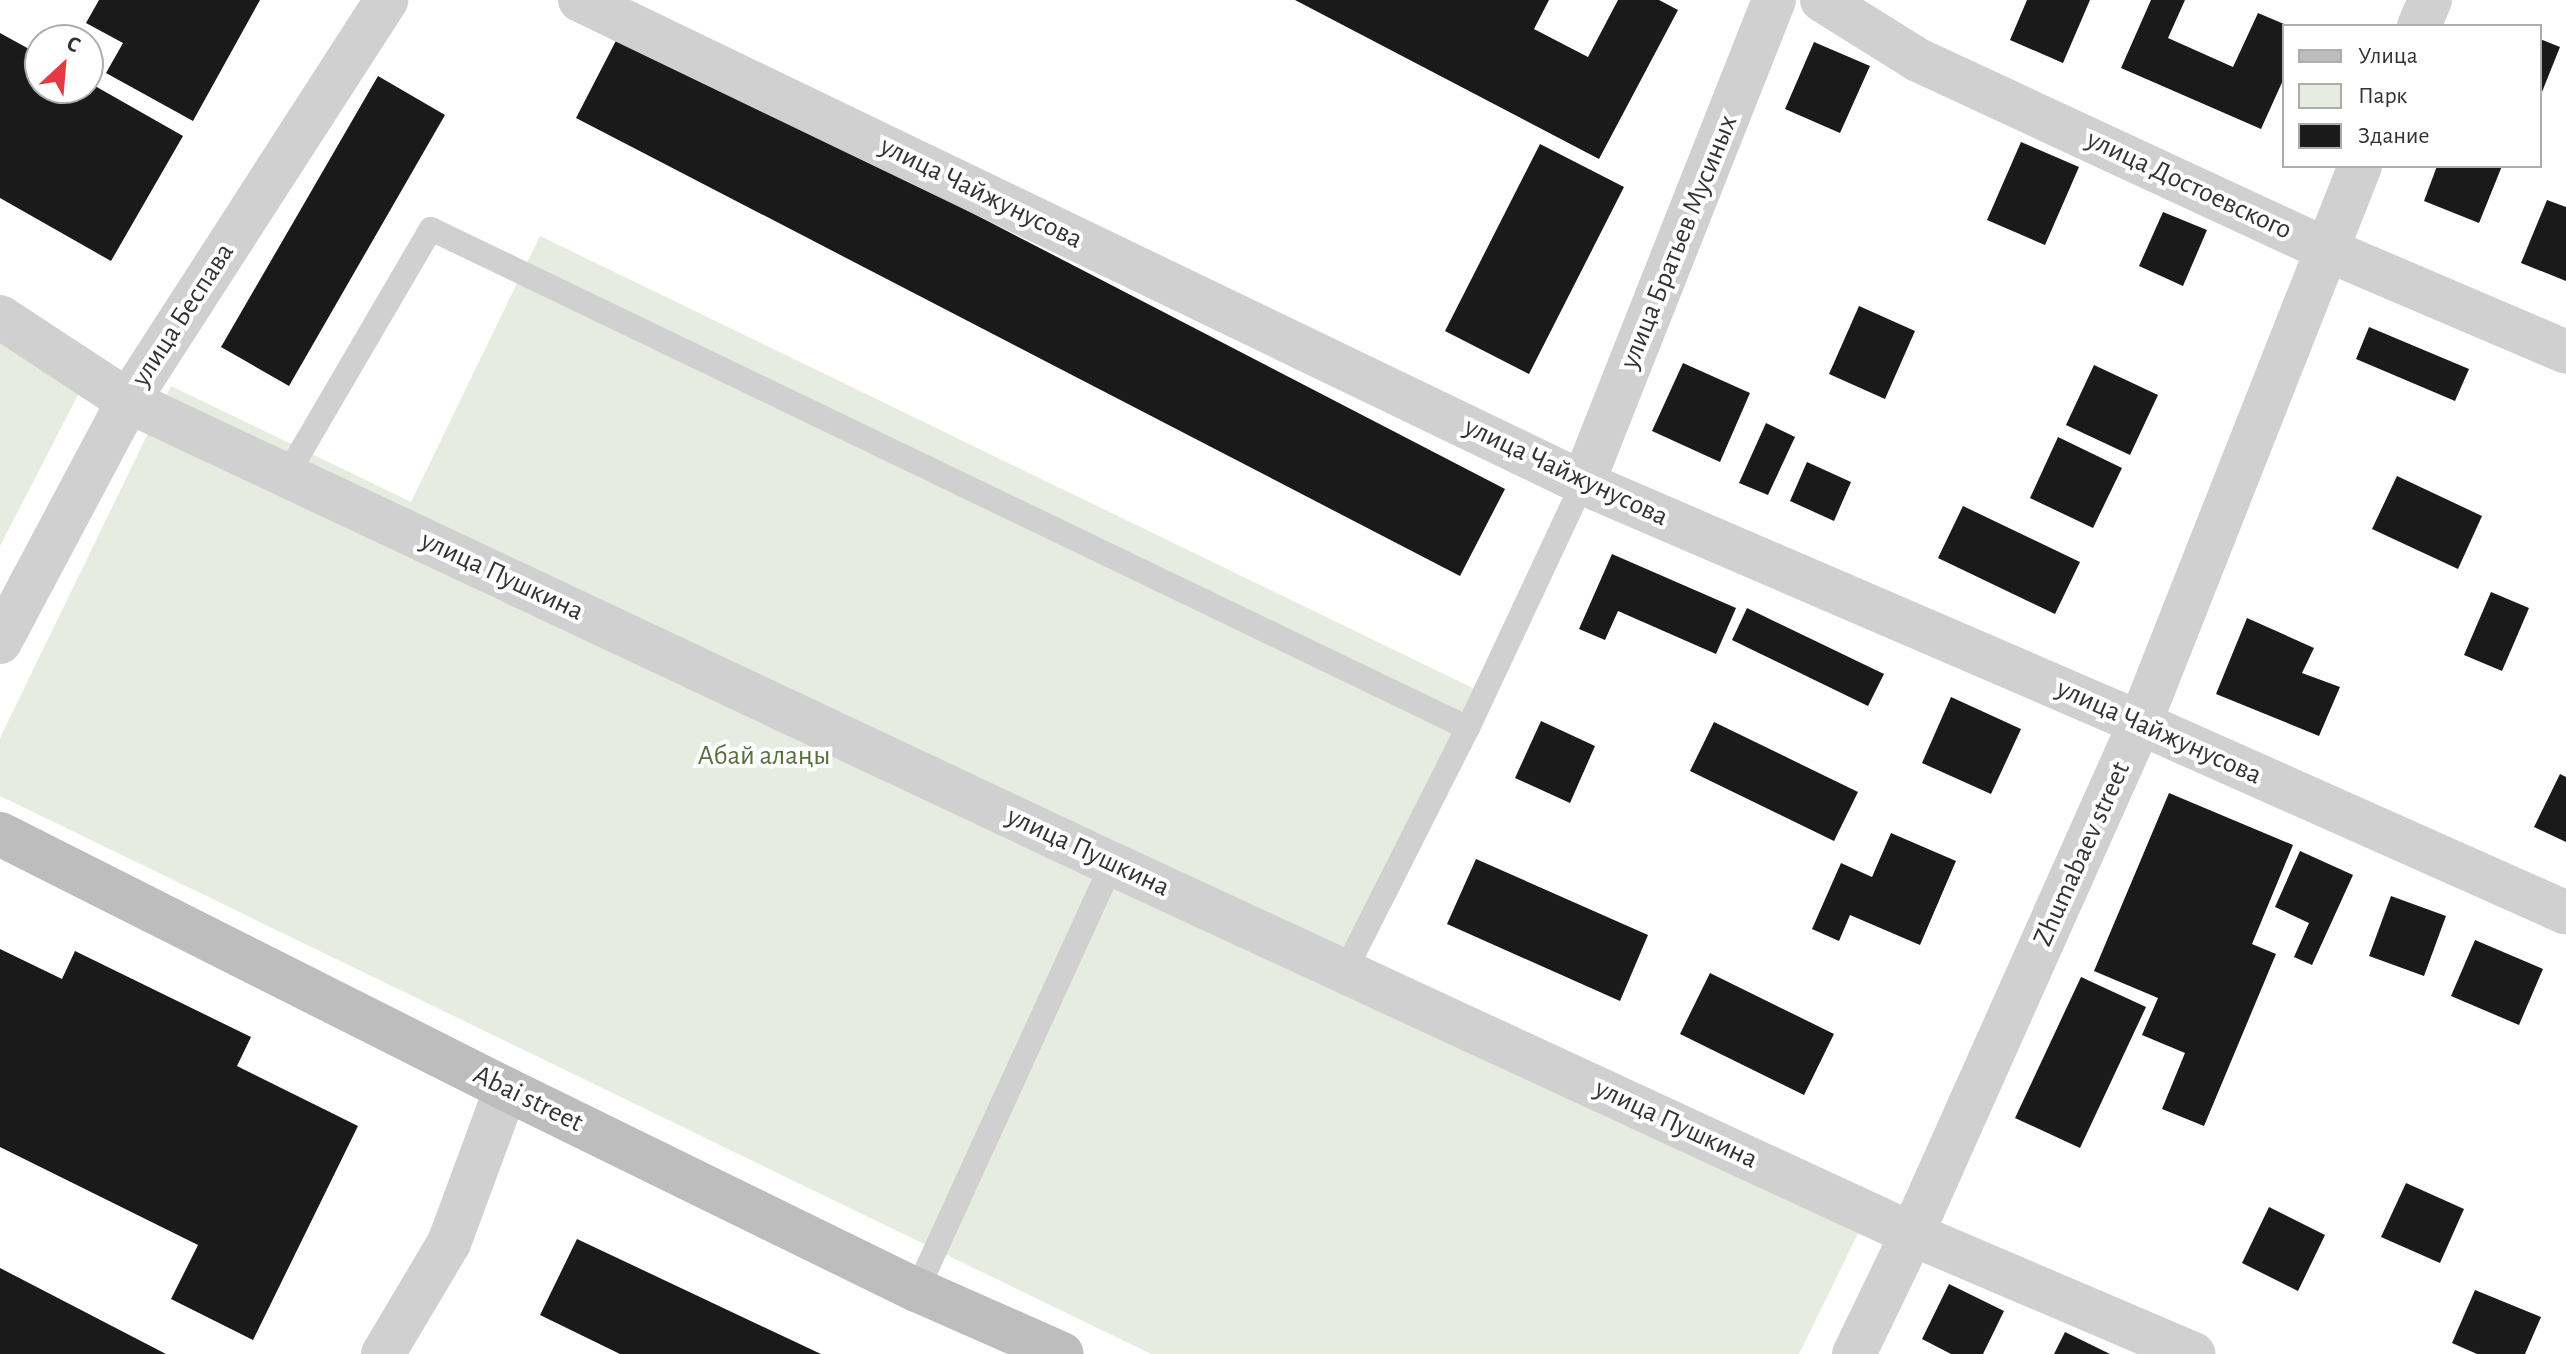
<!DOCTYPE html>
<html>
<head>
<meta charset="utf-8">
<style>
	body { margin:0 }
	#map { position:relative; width:2566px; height:1354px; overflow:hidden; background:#fff; font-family:"Alegreya Sans",sans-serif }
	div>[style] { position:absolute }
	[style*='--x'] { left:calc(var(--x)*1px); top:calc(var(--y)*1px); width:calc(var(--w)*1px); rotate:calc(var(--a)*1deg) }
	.green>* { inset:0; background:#e6ecdf }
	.building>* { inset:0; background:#1a1a1a }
	.service>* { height:24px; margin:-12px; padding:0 12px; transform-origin:12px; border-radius:12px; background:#d0d0d0 }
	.minor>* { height:44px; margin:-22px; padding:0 22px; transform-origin:22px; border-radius:22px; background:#d0d0d0 }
	.tertiary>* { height:44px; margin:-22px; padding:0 22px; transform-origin:22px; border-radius:22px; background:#d0d0d0 }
	.secondary>* { height:44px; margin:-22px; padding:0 22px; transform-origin:22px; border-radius:22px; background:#bdbdbd }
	span { translate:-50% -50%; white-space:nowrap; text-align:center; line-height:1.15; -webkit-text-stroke:8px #fff; paint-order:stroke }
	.street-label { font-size:28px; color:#333 }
	.park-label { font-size:28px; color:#56703f }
	.legend { position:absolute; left:2282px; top:24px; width:260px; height:144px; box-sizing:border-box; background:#fff; border:2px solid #adadad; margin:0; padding:10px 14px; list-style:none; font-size:24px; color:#333 }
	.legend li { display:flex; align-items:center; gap:16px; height:40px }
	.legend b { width:40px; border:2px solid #adadad }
	.north { position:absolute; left:24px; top:24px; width:80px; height:80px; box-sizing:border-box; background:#fff; border:2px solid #adadad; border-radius:50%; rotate:26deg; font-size:22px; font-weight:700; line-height:32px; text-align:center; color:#333 }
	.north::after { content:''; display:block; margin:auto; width:28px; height:36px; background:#e63946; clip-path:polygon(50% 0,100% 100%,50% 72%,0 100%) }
</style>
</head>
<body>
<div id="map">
	<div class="green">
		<div style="clip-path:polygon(540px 236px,1483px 693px,1355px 957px,1871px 1207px,1799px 1354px,1151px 1354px,0 796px,0 738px,171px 386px,411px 502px)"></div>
		<div style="clip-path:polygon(0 315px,94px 364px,0 546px)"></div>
	</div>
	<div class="building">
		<div style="clip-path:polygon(99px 0,260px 0,193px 121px,106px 73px,123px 43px,86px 23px)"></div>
		<div style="clip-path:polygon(1295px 0,1549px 0,1534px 29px,1588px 57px,1618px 0,1659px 0,1678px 10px,1599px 159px)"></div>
		<div style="clip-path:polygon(2027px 0,2090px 0,2063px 63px,2010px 40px)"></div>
		<div style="clip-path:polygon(2151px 0,2185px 0,2168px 38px,2233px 67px,2258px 13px,2284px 24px,2284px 78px,2261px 129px,2121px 68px)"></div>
		<div style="clip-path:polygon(621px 31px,1505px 489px,1460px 576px,576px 118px)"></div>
		<div style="clip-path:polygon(0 33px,40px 55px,40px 88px,88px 88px,88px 82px,183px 136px,111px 261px,0 198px)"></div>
		<div style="clip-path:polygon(2540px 39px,2560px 47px,2540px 97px)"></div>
		<div style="clip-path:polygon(1814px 42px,1870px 66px,1840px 133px,1785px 109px)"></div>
		<div style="clip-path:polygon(378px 76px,445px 115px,289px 386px,221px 347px)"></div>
		<div style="clip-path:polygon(2021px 142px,2079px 167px,2045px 245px,1987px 220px)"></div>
		<div style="clip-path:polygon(1540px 144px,1624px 187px,1529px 374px,1445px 331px)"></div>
		<div style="clip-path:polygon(2437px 166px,2502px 166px,2479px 223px,2424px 201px)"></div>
		<div style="clip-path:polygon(2547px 200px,2566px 207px,2566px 281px,2521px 263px)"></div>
		<div style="clip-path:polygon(2163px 212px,2207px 230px,2183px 286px,2139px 266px)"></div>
		<div style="clip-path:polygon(1859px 306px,1915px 331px,1885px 399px,1829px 374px)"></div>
		<div style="clip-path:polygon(2369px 327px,2469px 369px,2455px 401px,2356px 359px)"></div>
		<div style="clip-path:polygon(1683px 363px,1750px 393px,1720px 462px,1652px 431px)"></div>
		<div style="clip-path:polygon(2094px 365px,2158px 395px,2130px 455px,2066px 425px)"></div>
		<div style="clip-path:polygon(1766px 423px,1795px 437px,1768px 495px,1739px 483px)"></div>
		<div style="clip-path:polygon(2058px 437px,2122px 468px,2093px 528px,2030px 498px)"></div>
		<div style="clip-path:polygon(1807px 462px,1851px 482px,1834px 521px,1790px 501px)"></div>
		<div style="clip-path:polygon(2397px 476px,2482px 516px,2458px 569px,2372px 529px)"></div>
		<div style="clip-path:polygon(1963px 506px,2080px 562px,2055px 614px,1938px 558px)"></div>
		<div style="clip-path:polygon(1612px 554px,1736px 608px,1716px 654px,1618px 611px,1605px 640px,1579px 629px)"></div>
		<div style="clip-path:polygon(2491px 592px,2529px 608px,2502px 671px,2464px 655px)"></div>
		<div style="clip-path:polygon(1747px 608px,1884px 674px,1868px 706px,1732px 640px)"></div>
		<div style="clip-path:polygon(2247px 618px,2314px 648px,2302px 673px,2340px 687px,2319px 736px,2216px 694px)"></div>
		<div style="clip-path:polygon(1951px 697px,2021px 729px,1991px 794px,1922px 763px)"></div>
		<div style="clip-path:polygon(1541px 721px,1595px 746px,1570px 803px,1515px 778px)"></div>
		<div style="clip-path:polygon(1714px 722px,1858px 792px,1834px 841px,1690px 771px)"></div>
		<div style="clip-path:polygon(2560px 774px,2566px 777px,2566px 842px,2534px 827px)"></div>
		<div style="clip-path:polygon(2169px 793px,2293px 845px,2252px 944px,2276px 954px,2204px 1126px,2162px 1109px,2185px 1053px,2142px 1035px,2158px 998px,2094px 971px)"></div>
		<div style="clip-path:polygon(1891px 833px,1956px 861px,1920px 945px,1850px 915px,1839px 941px,1812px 929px,1841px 863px,1872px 877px)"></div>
		<div style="clip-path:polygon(2300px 851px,2353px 875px,2312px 965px,2294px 957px,2309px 923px,2275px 907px)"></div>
		<div style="clip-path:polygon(1476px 859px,1648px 935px,1620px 1001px,1447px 924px)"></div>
		<div style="clip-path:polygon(2391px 896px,2446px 916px,2424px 976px,2369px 956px)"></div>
		<div style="clip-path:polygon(2475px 940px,2543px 969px,2519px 1025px,2451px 996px)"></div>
		<div style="clip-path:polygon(0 949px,62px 979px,75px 951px,251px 1037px,237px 1066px,358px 1126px,253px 1340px,171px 1299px,198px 1245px,0 1147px)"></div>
		<div style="clip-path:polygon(1710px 973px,1834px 1034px,1804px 1095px,1680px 1034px)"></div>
		<div style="clip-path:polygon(2081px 977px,2146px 1007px,2080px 1148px,2015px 1118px)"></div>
		<div style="clip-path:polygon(2406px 1183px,2464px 1209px,2440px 1263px,2381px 1237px)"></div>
		<div style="clip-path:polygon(2269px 1207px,2325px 1235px,2298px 1291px,2242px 1263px)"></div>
		<div style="clip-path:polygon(577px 1239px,821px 1354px,620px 1354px,540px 1315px)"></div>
		<div style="clip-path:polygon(0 1268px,166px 1354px,0 1354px)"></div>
		<div style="clip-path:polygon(1949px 1284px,2004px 1311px,1983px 1354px,1951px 1354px,1922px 1339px)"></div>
		<div style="clip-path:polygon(2475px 1290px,2541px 1317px,2525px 1354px,2477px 1354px,2452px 1343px)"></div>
		<div style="clip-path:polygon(2065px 1332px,2110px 1354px,2054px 1354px)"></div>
	</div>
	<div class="service">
		<div style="--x:287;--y:475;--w:285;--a:-59.7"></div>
		<div style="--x:431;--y:229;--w:1151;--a:25.7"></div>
		<div style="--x:1346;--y:969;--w:270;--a:-63.2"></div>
		<div style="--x:1468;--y:728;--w:271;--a:-64.9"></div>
		<div style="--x:917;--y:1290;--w:469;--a:-65.4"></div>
	</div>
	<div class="minor">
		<div style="--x:580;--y:0;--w:1113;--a:25.71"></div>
		<div style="--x:1583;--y:483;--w:607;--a:23.31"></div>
		<div style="--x:1822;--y:0;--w:113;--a:32"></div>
		<div style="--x:1918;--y:60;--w:449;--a:24.9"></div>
		<div style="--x:2325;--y:249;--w:262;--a:23.1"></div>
		<div style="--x:0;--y:317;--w:153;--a:33.3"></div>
		<div style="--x:128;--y:401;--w:1087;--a:25.2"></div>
		<div style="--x:1112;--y:864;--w:881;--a:24.82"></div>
		<div style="--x:1912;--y:1234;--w:306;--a:23.1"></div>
		<div style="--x:1583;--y:483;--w:519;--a:-68.42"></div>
		<div style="--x:0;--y:642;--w:273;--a:-62"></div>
		<div style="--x:128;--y:401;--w:477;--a:-57.2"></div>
		<div style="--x:383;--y:1354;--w:129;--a:-59.3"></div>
		<div style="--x:449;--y:1243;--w:164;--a:-69.7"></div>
	</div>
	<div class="tertiary">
		<div style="--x:2419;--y:26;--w:28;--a:-67"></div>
		<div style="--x:2140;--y:723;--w:466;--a:24"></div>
		<div style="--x:1854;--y:1354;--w:133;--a:-64.2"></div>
		<div style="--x:1912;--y:1234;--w:560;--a:-65.95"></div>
		<div style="--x:2140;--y:723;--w:599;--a:-68.45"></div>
	</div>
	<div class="secondary">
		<div style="--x:0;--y:834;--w:567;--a:26.75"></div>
		<div style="--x:506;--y:1089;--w:458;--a:26.1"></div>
		<div style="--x:917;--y:1290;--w:158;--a:23.8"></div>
	</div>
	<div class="street-label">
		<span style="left:2189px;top:185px;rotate:25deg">улица Достоевского</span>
		<span style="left:981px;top:193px;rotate:26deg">улица Чайжунусова</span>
		<span style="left:1679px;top:242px;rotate:-68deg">улица Братьев Мусиных</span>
		<span style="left:183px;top:315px;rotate:-57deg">улица Беспава</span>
		<span style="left:1566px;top:472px;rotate:25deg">улица Чайжунусова</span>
		<span style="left:502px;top:576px;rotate:25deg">улица Пушкина</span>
		<span style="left:2159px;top:732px;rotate:24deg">улица Чайжунусова</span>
		<span style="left:1088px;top:852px;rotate:25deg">улица Пушкина</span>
		<span style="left:2082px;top:854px;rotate:-66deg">Zhumabaev street</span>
		<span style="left:528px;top:1099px;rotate:26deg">Abai street</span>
		<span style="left:1676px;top:1124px;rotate:25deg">улица Пушкина</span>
	</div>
	<div class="park-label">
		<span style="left:764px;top:756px">Абай алаңы</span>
	</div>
	<ul class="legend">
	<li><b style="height:10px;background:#bdbdbd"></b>Улица</li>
	<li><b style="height:22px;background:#e6ecdf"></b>Парк</li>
	<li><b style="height:22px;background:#1a1a1a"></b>Здание</li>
	</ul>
	<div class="north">С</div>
</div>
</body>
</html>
